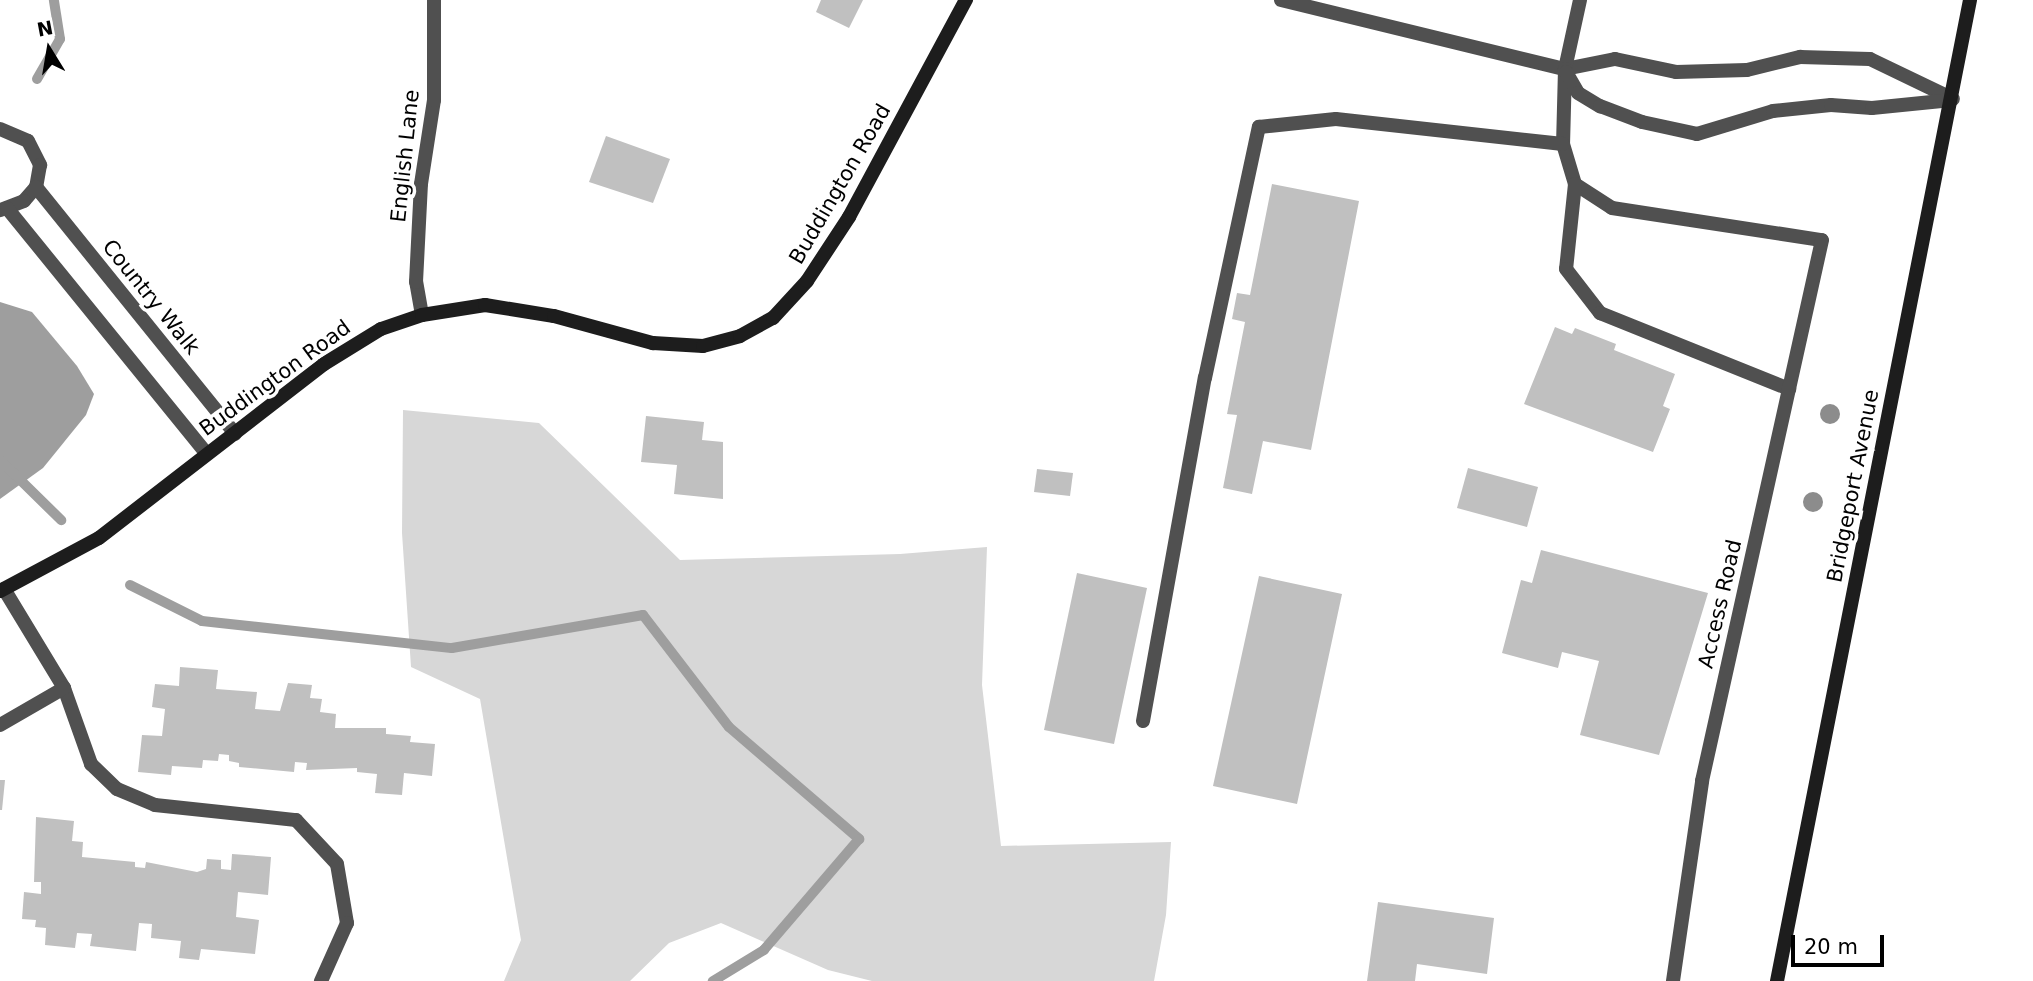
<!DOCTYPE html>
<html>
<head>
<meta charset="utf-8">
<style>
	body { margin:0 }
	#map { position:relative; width:2033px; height:981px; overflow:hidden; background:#fff; font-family:"DejaVu Sans",sans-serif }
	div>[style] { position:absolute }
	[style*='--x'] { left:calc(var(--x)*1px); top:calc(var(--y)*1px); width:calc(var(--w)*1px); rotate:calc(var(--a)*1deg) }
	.green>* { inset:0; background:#d7d7d7 }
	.water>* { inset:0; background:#9e9e9e }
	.stream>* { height:10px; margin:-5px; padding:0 5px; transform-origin:5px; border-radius:5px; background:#9e9e9e }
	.building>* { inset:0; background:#c0c0c0 }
	.lane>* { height:14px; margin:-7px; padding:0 7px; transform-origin:7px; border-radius:7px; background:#505050 }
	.street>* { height:14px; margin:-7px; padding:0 7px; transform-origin:7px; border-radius:7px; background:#505050 }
	.secondary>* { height:14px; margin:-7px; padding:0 7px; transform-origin:7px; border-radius:7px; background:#1d1d1d }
	.trees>* { width:20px; height:20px; margin:-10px; border-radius:50%; background:#8c8c8c }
	span { translate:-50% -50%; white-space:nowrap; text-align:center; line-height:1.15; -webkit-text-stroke:7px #fff; paint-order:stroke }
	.street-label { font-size:21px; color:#000 }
	.north { position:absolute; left:14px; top:14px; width:70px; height:70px; -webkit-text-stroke:5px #fff; paint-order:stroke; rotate:349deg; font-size:19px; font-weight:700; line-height:28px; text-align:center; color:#000 }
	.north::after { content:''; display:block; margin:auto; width:24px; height:32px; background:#000; clip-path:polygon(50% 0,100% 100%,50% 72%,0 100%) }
	.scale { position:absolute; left:1791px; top:935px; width:93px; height:32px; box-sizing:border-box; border:4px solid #000; border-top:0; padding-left:9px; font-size:21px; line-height:24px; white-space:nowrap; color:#000; -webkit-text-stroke:5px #fff; paint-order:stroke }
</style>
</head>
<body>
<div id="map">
	<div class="green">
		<div style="clip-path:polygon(403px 410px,539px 423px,680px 560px,900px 554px,987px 547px,982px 685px,1001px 846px,1171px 842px,1166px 915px,1154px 981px,872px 981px,828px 970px,721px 923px,669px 943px,630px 981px,504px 981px,521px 940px,480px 699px,411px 667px,402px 533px)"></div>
	</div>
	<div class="water">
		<div style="clip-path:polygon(0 302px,32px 312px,77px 366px,94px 394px,86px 415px,43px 468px,0 499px)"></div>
	</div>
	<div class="stream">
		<div style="--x:37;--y:79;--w:46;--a:-60.1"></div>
		<div style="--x:60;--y:39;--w:39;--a:-99"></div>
		<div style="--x:0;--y:460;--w:86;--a:44.5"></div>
		<div style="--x:130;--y:585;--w:80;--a:26.6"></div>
		<div style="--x:202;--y:621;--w:251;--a:6.2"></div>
		<div style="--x:452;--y:648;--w:194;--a:-9.8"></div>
		<div style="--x:643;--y:615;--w:141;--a:52.5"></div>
		<div style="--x:729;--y:727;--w:172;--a:40.7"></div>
		<div style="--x:859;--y:839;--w:146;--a:130.6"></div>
		<div style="--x:764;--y:950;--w:60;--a:148.7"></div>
	</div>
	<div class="building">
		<div style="clip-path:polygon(821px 0,863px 0,849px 28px,816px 12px)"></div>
		<div style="clip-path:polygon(606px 136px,670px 159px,653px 203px,589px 182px)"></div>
		<div style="clip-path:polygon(1272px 184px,1359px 201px,1311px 450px,1263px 441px,1252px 494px,1223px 488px,1237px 415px,1227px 414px,1245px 322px,1232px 319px,1237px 293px,1250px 295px)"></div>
		<div style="clip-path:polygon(1555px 327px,1572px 334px,1575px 328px,1616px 344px,1614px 350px,1675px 374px,1663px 406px,1670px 409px,1653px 452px,1524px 404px)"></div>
		<div style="clip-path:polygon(646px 416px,704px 422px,702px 440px,723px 442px,723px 499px,674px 494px,677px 465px,641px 462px)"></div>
		<div style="clip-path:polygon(1468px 468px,1538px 487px,1527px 527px,1457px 508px)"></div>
		<div style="clip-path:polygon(1037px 469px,1073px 473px,1070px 496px,1034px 492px)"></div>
		<div style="clip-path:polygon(1541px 550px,1708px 593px,1659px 755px,1580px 735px,1599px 661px,1562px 652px,1558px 668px,1502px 653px,1521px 580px,1532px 583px)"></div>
		<div style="clip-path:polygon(1077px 573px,1147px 588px,1114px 744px,1044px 730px)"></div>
		<div style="clip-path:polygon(1259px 576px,1342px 594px,1297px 804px,1213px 786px)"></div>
		<div style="clip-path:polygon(180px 667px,218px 670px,216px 689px,257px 692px,255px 709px,280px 711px,288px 683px,312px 685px,310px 698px,322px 699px,320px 712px,336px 714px,335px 728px,386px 728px,386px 734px,411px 736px,410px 742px,435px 744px,432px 776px,404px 773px,402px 795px,375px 793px,377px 774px,357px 772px,357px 768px,306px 770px,307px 763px,295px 762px,294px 772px,239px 767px,239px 763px,229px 761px,229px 755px,219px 754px,218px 761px,203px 760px,202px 768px,172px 766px,171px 775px,138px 772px,142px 735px,162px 736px,165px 709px,152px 707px,155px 684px,179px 686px)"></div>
		<div style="clip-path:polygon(0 780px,5px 780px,2px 810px,0 810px)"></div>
		<div style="clip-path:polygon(36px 817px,74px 821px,72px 841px,83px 842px,82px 857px,135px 862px,135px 867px,145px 868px,146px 862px,197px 872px,206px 869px,207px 859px,221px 860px,221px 869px,231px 870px,232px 854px,271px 857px,268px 895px,238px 892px,236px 917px,259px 920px,255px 954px,201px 949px,199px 960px,179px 958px,181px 941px,151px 938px,152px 924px,139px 923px,136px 951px,90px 946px,92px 934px,77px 933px,75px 948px,45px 945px,46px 928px,35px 927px,36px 920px,22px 919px,24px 892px,41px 894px,41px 882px,34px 882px)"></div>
		<div style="clip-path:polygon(1378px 902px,1494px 918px,1487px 974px,1417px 964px,1415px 981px,1367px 981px)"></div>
	</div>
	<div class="lane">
		<div style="--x:1281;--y:0;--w:292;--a:13.7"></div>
		<div style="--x:1565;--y:69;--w:51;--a:-11.3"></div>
		<div style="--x:1615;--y:59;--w:62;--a:12"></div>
		<div style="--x:1676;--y:72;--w:71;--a:-1.6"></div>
		<div style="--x:1747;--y:70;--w:55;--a:-13.8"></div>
		<div style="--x:1800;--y:57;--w:70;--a:1.6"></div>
		<div style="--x:1870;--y:59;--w:92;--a:25.7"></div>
		<div style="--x:1580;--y:0;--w:71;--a:102.3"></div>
		<div style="--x:1565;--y:69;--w:75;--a:91.5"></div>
		<div style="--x:1563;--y:144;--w:42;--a:73.3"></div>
		<div style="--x:1575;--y:184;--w:44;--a:33"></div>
		<div style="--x:1612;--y:208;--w:212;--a:8.7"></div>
		<div style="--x:1566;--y:72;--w:24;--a:60"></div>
		<div style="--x:1578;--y:93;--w:26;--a:31"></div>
		<div style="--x:1600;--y:106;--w:45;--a:20.9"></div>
		<div style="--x:1642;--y:122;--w:56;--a:12.3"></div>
		<div style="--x:1697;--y:134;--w:79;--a:-16.8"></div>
		<div style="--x:1773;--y:111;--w:58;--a:-5.9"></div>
		<div style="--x:1831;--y:105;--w:41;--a:4.2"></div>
		<div style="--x:1872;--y:108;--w:80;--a:-5.7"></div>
		<div style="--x:1575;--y:184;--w:85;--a:96"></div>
		<div style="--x:1566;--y:269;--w:56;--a:52.3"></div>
		<div style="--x:1600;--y:313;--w:204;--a:21.9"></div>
		<div style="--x:1143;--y:721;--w:349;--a:-79.8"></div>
		<div style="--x:1205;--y:378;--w:257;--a:-77.9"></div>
		<div style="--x:1259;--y:127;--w:77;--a:-5.9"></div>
		<div style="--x:1336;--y:119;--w:228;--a:6.3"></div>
	</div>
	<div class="street">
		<div style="--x:0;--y:129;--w:30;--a:23"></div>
		<div style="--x:28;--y:141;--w:27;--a:63"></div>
		<div style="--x:40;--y:165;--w:22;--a:100"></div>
		<div style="--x:36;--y:187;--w:18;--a:131"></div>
		<div style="--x:24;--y:201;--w:26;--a:159"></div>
		<div style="--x:36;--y:187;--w:317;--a:51.1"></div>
		<div style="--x:7;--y:208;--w:316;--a:50.9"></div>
		<div style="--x:422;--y:315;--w:34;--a:-100"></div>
		<div style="--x:416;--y:282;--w:98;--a:-87.1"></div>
		<div style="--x:421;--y:184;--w:85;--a:-81.2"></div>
		<div style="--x:434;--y:100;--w:100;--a:-90"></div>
		<div style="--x:4;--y:589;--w:116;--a:58.8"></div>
		<div style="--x:64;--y:688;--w:81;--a:70.4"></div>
		<div style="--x:91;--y:764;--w:36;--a:44"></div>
		<div style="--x:117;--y:789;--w:41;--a:22.8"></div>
		<div style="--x:155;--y:805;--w:142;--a:6.1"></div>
		<div style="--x:296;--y:820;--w:60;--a:47"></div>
		<div style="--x:337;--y:864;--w:60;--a:80.4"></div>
		<div style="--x:347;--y:923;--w:64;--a:114.1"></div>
		<div style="--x:0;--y:725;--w:74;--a:-30"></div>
		<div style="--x:1673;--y:981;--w:202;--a:-81.7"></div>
		<div style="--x:1702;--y:781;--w:554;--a:-77.49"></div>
	</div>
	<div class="secondary">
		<div style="--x:0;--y:591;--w:112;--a:-28.2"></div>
		<div style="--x:99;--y:538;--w:284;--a:-37.7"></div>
		<div style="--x:324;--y:364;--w:67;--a:-31.6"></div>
		<div style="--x:381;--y:329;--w:43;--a:-18.9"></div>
		<div style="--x:422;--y:315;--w:64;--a:-9"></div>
		<div style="--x:485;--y:305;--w:70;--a:9.1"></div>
		<div style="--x:554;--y:316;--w:103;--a:15.3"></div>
		<div style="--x:653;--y:343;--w:50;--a:3.4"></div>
		<div style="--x:703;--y:346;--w:38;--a:-15"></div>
		<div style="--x:740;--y:336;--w:38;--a:-29"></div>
		<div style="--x:773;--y:318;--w:50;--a:-47.4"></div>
		<div style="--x:807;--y:281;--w:77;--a:-56.7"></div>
		<div style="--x:849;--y:217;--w:247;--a:-61.7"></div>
		<div style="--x:1777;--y:981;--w:1000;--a:-78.87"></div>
	</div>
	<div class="trees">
		<div style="left:1830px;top:414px"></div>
		<div style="left:1813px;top:502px"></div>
	</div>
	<div class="street-label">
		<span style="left:405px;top:156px;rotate:-84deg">English Lane</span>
		<span style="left:840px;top:184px;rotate:-60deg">Buddington Road</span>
		<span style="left:151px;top:297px;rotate:51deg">Country Walk</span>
		<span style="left:275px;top:378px;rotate:-36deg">Buddington Road</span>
		<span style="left:1853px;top:486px;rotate:-79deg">Bridgeport Avenue</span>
		<span style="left:1720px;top:604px;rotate:-77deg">Access Road</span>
	</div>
	<div class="north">N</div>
	<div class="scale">20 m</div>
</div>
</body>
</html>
